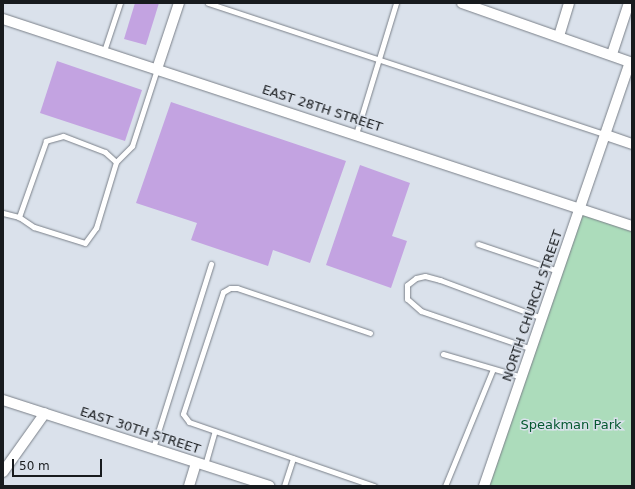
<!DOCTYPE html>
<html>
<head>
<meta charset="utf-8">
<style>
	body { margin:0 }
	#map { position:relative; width:635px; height:489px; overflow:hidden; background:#dae1eb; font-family:"DejaVu Sans",sans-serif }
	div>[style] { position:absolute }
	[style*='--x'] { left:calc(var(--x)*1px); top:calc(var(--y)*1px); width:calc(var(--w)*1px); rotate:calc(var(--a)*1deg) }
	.green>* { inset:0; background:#acdcbb }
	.building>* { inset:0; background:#c3a3e1 }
	.roads { filter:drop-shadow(0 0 1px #7a8089) drop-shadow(0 0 1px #7a8089) }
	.service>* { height:5px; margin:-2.5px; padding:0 2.5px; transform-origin:2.5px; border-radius:2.5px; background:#fff }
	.minor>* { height:10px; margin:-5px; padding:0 5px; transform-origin:5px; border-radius:5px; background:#fff }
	span { translate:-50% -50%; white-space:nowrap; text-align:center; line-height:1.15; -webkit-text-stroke:3px #dae1eb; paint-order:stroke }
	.street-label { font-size:13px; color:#181b1e }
	.park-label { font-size:13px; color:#055830 }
	.frame { position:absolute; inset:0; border:4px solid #181b1e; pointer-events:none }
	.scale { position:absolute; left:12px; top:459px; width:90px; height:18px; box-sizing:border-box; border:2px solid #181b1e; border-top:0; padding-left:5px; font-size:12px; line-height:14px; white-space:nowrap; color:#181b1e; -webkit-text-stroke:3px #dae1eb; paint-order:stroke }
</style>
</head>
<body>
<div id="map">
	<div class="green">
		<div style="clip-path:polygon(581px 208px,632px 225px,632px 486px,484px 486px)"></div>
	</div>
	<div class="building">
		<div style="clip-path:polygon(135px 3px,159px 3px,146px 45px,124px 39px)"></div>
		<div style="clip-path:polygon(57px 61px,142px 90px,125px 141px,40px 113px)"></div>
		<div style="clip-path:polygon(171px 102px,346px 161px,310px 263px,273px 250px,268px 266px,191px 240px,197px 223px,136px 203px)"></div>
		<div style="clip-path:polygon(360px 165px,410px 183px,392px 236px,407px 241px,391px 288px,326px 265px)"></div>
	</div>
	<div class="roads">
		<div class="service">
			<div style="--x:208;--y:3;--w:419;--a:18.3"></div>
			<div style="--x:104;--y:51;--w:51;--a:-71.6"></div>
			<div style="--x:356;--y:134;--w:137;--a:-73"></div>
			<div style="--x:116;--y:162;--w:23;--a:-45"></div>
			<div style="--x:132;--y:146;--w:81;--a:-72"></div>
			<div style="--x:3;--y:213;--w:16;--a:14"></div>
			<div style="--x:19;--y:217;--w:18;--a:34"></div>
			<div style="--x:34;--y:227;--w:53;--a:17.4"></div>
			<div style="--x:85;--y:243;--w:19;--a:-54"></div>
			<div style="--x:96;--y:228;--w:69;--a:-73.1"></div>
			<div style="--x:116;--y:162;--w:15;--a:-138"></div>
			<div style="--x:105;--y:152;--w:45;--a:-159.1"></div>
			<div style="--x:63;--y:136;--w:18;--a:164"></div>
			<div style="--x:46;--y:141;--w:81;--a:109.6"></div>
			<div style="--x:478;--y:244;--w:84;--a:18.6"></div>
			<div style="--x:370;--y:333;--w:140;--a:-161.3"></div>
			<div style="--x:237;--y:288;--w:7;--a:180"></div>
			<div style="--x:230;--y:288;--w:8;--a:150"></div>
			<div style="--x:223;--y:292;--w:128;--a:108.2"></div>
			<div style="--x:183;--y:414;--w:10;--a:53"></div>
			<div style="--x:189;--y:422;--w:196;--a:19.1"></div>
			<div style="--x:532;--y:349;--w:117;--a:-161.1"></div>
			<div style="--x:421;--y:311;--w:18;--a:-139"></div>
			<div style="--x:407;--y:299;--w:14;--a:-90"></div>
			<div style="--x:407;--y:285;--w:11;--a:-38"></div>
			<div style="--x:416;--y:278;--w:9;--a:-13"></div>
			<div style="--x:425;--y:276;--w:16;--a:15"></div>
			<div style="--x:440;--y:280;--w:109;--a:20.4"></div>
			<div style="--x:443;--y:354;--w:82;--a:16.2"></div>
			<div style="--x:153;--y:448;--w:193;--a:-72.5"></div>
			<div style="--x:205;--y:465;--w:35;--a:-74"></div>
			<div style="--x:284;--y:486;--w:29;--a:-72"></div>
			<div style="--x:445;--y:486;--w:126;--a:-67.7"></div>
		</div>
		<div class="minor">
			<div style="--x:462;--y:3;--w:180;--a:19.4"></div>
			<div style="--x:3;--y:19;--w:662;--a:18.22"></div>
			<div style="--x:559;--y:36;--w:34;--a:-73"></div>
			<div style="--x:612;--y:54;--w:54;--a:-71.6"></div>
			<div style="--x:157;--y:69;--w:70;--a:-71.6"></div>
			<div style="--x:606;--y:135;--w:28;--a:19"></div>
			<div style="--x:3;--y:400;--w:280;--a:17.9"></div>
			<div style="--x:3;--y:472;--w:72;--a:-54.6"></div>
			<div style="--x:189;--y:486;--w:24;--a:-73"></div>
			<div style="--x:484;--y:486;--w:448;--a:-71"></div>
		</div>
	</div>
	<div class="street-label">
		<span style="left:322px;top:109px;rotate:18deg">EAST 28TH STREET</span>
		<span style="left:533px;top:306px;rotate:-71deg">NORTH CHURCH STREET</span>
		<span style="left:140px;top:431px;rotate:18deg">EAST 30TH STREET</span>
	</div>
	<div class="park-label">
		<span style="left:571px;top:425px">Speakman Park</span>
	</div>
	<div class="frame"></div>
	<div class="scale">50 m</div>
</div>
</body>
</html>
